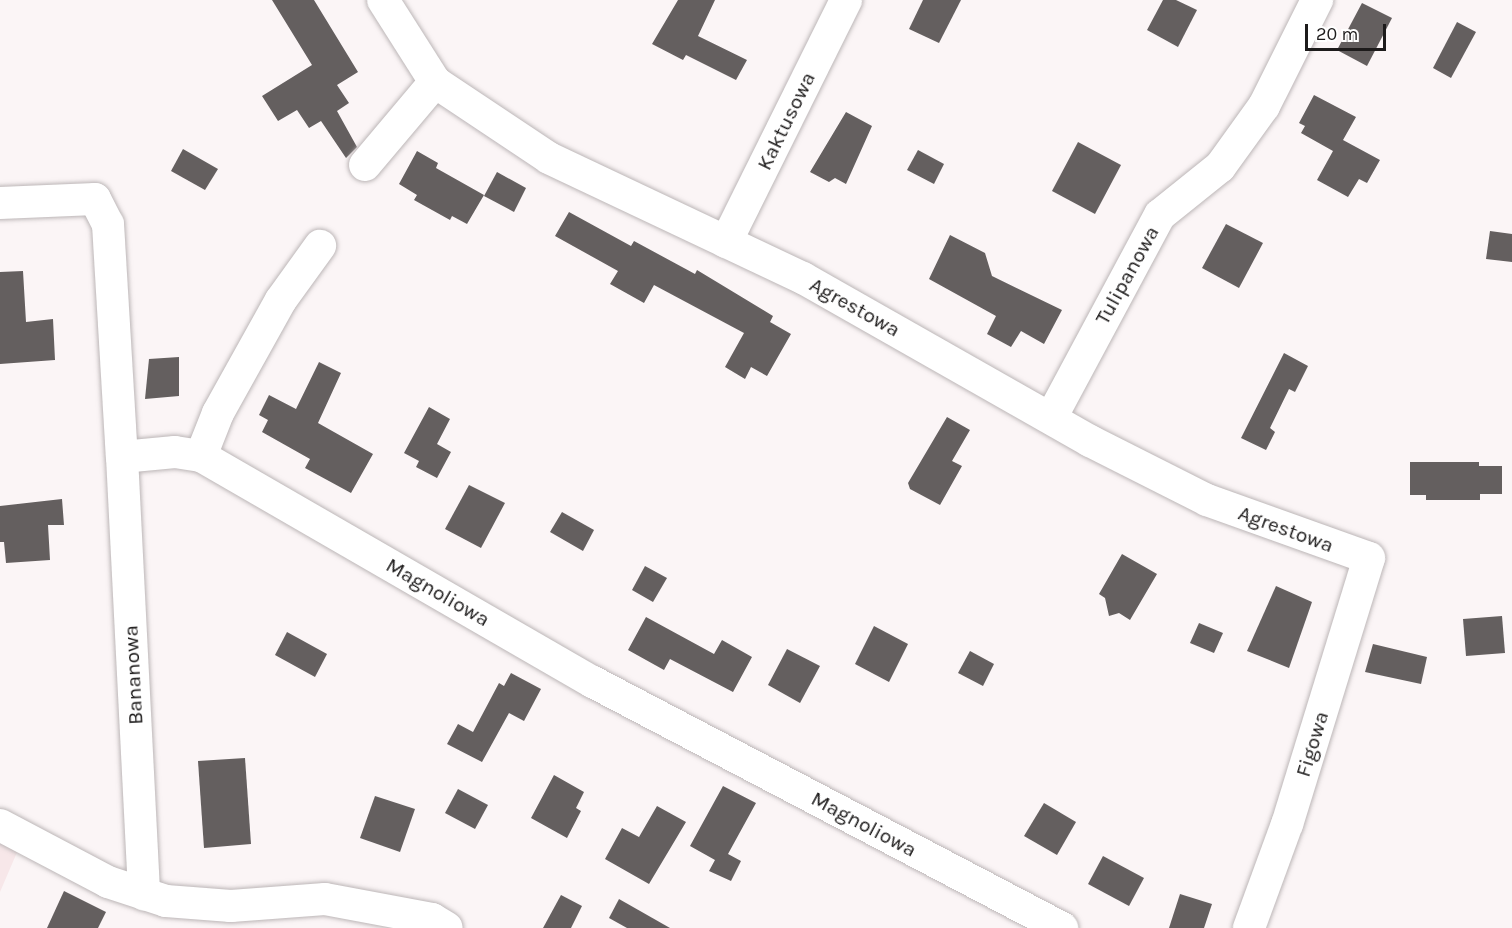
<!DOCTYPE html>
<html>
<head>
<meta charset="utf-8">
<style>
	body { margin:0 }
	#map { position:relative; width:1512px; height:928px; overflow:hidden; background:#fbf5f6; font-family:Karla,sans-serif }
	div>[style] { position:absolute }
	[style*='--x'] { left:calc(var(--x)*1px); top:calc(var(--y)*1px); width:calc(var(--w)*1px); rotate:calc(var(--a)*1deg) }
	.built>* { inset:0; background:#f7e7e9 }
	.building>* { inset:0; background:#645f5f }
	.roads { filter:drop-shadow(0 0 2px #bcb6b7) drop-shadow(0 0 2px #bcb6b7) }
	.street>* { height:32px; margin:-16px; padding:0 16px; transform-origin:16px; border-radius:16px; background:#fff }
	span { translate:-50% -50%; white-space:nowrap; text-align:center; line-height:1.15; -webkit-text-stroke:6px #fff; paint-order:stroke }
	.street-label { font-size:21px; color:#1d1b1b }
	.scale { position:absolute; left:1305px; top:24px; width:81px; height:27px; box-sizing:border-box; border:3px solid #1d1b1b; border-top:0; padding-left:8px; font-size:18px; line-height:21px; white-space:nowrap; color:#1d1b1b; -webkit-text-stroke:4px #fff; paint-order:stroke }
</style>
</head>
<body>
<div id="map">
	<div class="built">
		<div style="clip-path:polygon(0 834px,21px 843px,0 892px)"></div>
	</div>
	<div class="building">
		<div style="clip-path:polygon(272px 0,314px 0,358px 72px,337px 85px,349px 103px,337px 111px,357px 147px,346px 158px,321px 121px,309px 128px,297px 110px,278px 121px,262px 96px,312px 65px)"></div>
		<div style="clip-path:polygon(678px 0,715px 0,698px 36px,747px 60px,736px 80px,686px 55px,683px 60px,652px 44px)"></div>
		<div style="clip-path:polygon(923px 0,961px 0,939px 43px,909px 29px)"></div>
		<div style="clip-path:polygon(1163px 0,1176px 0,1197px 10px,1178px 47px,1147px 30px)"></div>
		<div style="clip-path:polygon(1362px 3px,1392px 18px,1367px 66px,1337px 50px)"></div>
		<div style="clip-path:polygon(1457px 22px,1476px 32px,1451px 78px,1433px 68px)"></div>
		<div style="clip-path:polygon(1314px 95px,1356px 117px,1343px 140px,1380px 160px,1367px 183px,1359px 179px,1348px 197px,1317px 180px,1333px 151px,1301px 133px,1305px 126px,1299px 123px)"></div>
		<div style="clip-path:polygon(846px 112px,872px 126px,846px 184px,835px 178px,829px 182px,810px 172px)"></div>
		<div style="clip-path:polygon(1078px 142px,1121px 165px,1095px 214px,1052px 191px)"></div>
		<div style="clip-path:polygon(183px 149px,218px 169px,205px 190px,171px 171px)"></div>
		<div style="clip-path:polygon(918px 150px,944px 164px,934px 184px,907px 170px)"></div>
		<div style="clip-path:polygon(417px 151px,438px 163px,436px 168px,484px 195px,467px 224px,452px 216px,450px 220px,414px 200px,417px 195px,399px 184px)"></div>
		<div style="clip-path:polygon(497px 172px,526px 188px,514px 212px,484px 196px)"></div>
		<div style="clip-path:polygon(569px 212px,631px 246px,634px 241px,695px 274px,697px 270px,773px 316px,770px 322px,791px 334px,767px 376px,751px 367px,745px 379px,725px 367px,744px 333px,654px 285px,644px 303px,610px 284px,618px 271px,555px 236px)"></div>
		<div style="clip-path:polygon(1226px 224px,1263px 243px,1239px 288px,1202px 268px)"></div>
		<div style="clip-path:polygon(1490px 231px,1512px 234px,1512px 262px,1486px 259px)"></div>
		<div style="clip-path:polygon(950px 235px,985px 253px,992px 276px,1062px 310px,1044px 344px,1021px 331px,1011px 347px,987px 334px,996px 316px,929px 279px)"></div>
		<div style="clip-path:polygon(23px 271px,26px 322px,53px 319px,55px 360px,0 364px,0 272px)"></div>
		<div style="clip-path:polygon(1284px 353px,1308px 366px,1295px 392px,1289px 389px,1270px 428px,1275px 432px,1266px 450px,1241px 438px)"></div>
		<div style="clip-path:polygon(179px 357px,179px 396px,145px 399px,149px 359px)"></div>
		<div style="clip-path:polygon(319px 362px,341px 373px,318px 423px,373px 454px,351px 493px,305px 468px,310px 459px,262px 432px,268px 420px,259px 415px,269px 395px,296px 409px)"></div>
		<div style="clip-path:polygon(429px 407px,450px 419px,437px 444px,451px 452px,437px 478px,416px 467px,419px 461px,404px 453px)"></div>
		<div style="clip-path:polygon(947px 417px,970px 430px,952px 461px,962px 466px,940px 505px,910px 489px,908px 483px)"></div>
		<div style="clip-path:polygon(1410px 462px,1479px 462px,1479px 466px,1502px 466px,1502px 494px,1480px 494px,1480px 500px,1426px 500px,1426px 495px,1410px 495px)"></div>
		<div style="clip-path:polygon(469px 485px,505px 503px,481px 548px,445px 529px)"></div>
		<div style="clip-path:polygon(62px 499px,64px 525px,48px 525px,50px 560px,6px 563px,4px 542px,0 542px,0 506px)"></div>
		<div style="clip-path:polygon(562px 512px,594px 530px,583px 551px,550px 532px)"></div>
		<div style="clip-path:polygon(1122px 554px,1157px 574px,1130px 620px,1119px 613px,1109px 616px,1105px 598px,1099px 594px)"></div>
		<div style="clip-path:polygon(645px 566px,667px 578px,653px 602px,632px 590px)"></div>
		<div style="clip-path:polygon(1276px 586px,1312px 602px,1289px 668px,1247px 651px)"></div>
		<div style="clip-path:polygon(1502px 616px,1505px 653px,1466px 656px,1463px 619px)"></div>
		<div style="clip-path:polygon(646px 617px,714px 654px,722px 640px,752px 657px,733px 692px,670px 659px,664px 670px,628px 650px)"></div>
		<div style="clip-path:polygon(1199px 623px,1223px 633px,1214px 653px,1190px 643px)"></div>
		<div style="clip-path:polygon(874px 626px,908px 644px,889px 682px,855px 664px)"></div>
		<div style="clip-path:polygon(287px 632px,327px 654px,315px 677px,275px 655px)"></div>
		<div style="clip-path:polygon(1373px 644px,1427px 657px,1421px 684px,1365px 672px)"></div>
		<div style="clip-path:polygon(787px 649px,820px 666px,800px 703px,768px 685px)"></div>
		<div style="clip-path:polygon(970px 651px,994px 664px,983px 686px,958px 673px)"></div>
		<div style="clip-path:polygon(511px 673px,541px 689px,524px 721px,509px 713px,482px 762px,447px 744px,458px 724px,473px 732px,499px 683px,504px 686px)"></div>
		<div style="clip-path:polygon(245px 758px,251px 844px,204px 848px,198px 761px)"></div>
		<div style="clip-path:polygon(554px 775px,584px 792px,576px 808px,581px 811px,567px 838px,531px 818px)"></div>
		<div style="clip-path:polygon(723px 786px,756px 803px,728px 854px,741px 861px,731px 881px,709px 871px,715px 860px,690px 846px)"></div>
		<div style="clip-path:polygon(458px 789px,488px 805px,475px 829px,445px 813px)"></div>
		<div style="clip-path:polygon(375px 796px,415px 809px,400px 852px,360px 838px)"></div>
		<div style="clip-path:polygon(1044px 803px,1076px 822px,1057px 855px,1024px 836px)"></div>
		<div style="clip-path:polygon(657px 806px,686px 822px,649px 884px,605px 859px,622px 828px,639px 837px)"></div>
		<div style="clip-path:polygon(1103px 856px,1144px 878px,1129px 906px,1088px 884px)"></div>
		<div style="clip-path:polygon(64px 891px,106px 912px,98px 928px,47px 928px)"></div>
		<div style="clip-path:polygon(1180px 894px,1212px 904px,1204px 928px,1169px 928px)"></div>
		<div style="clip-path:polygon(561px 895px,582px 906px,571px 928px,543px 928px)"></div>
		<div style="clip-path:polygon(619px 899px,670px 928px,627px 928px,609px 918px)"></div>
	</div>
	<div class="roads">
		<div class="street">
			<div style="--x:383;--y:0;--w:97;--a:57.6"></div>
			<div style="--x:435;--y:82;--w:137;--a:33.7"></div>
			<div style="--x:549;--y:158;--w:281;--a:25.3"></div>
			<div style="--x:803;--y:278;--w:330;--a:29.6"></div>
			<div style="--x:1090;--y:441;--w:131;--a:26.8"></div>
			<div style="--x:1207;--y:500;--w:172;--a:19.7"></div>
			<div style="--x:1369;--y:558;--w:278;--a:107.1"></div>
			<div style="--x:1287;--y:824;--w:111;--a:110.1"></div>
			<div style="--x:365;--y:165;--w:109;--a:-49.9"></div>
			<div style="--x:0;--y:203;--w:95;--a:-2.4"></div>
			<div style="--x:95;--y:199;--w:28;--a:63"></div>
			<div style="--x:108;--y:224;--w:233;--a:86.6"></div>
			<div style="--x:122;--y:457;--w:53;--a:-5.4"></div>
			<div style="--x:175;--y:452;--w:26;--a:9"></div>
			<div style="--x:201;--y:456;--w:452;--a:30"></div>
			<div style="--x:593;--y:682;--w:530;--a:27.68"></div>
			<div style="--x:726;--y:242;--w:270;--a:-63.6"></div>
			<div style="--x:1052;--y:416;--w:228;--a:-61.8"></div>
			<div style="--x:1160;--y:215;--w:77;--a:-38.7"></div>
			<div style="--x:1220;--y:167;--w:75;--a:-54.2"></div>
			<div style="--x:1264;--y:106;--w:119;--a:-63.4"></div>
			<div style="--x:201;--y:456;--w:46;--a:-68.4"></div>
			<div style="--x:218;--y:413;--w:129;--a:-60.9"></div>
			<div style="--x:281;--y:300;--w:67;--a:-54.2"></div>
			<div style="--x:122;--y:457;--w:438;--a:87.1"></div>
			<div style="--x:0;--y:825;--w:122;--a:27.8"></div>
			<div style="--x:108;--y:882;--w:61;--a:18.1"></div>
			<div style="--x:166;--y:901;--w:65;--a:4.4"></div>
			<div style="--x:231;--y:906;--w:94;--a:-4.3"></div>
			<div style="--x:325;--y:899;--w:109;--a:10.6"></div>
			<div style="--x:432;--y:919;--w:17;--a:31"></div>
		</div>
	</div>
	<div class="street-label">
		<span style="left:786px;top:121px;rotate:-64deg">Kaktusowa</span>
		<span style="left:1127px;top:275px;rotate:-61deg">Tulipanowa</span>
		<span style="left:855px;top:307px;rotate:29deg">Agrestowa</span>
		<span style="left:1286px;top:529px;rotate:20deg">Agrestowa</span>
		<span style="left:438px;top:592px;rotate:30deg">Magnoliowa</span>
		<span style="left:133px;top:675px;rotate:-93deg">Bananowa</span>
		<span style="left:1312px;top:744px;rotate:-73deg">Figowa</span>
		<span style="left:864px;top:824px;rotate:28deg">Magnoliowa</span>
	</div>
	<div class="scale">20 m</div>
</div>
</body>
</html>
